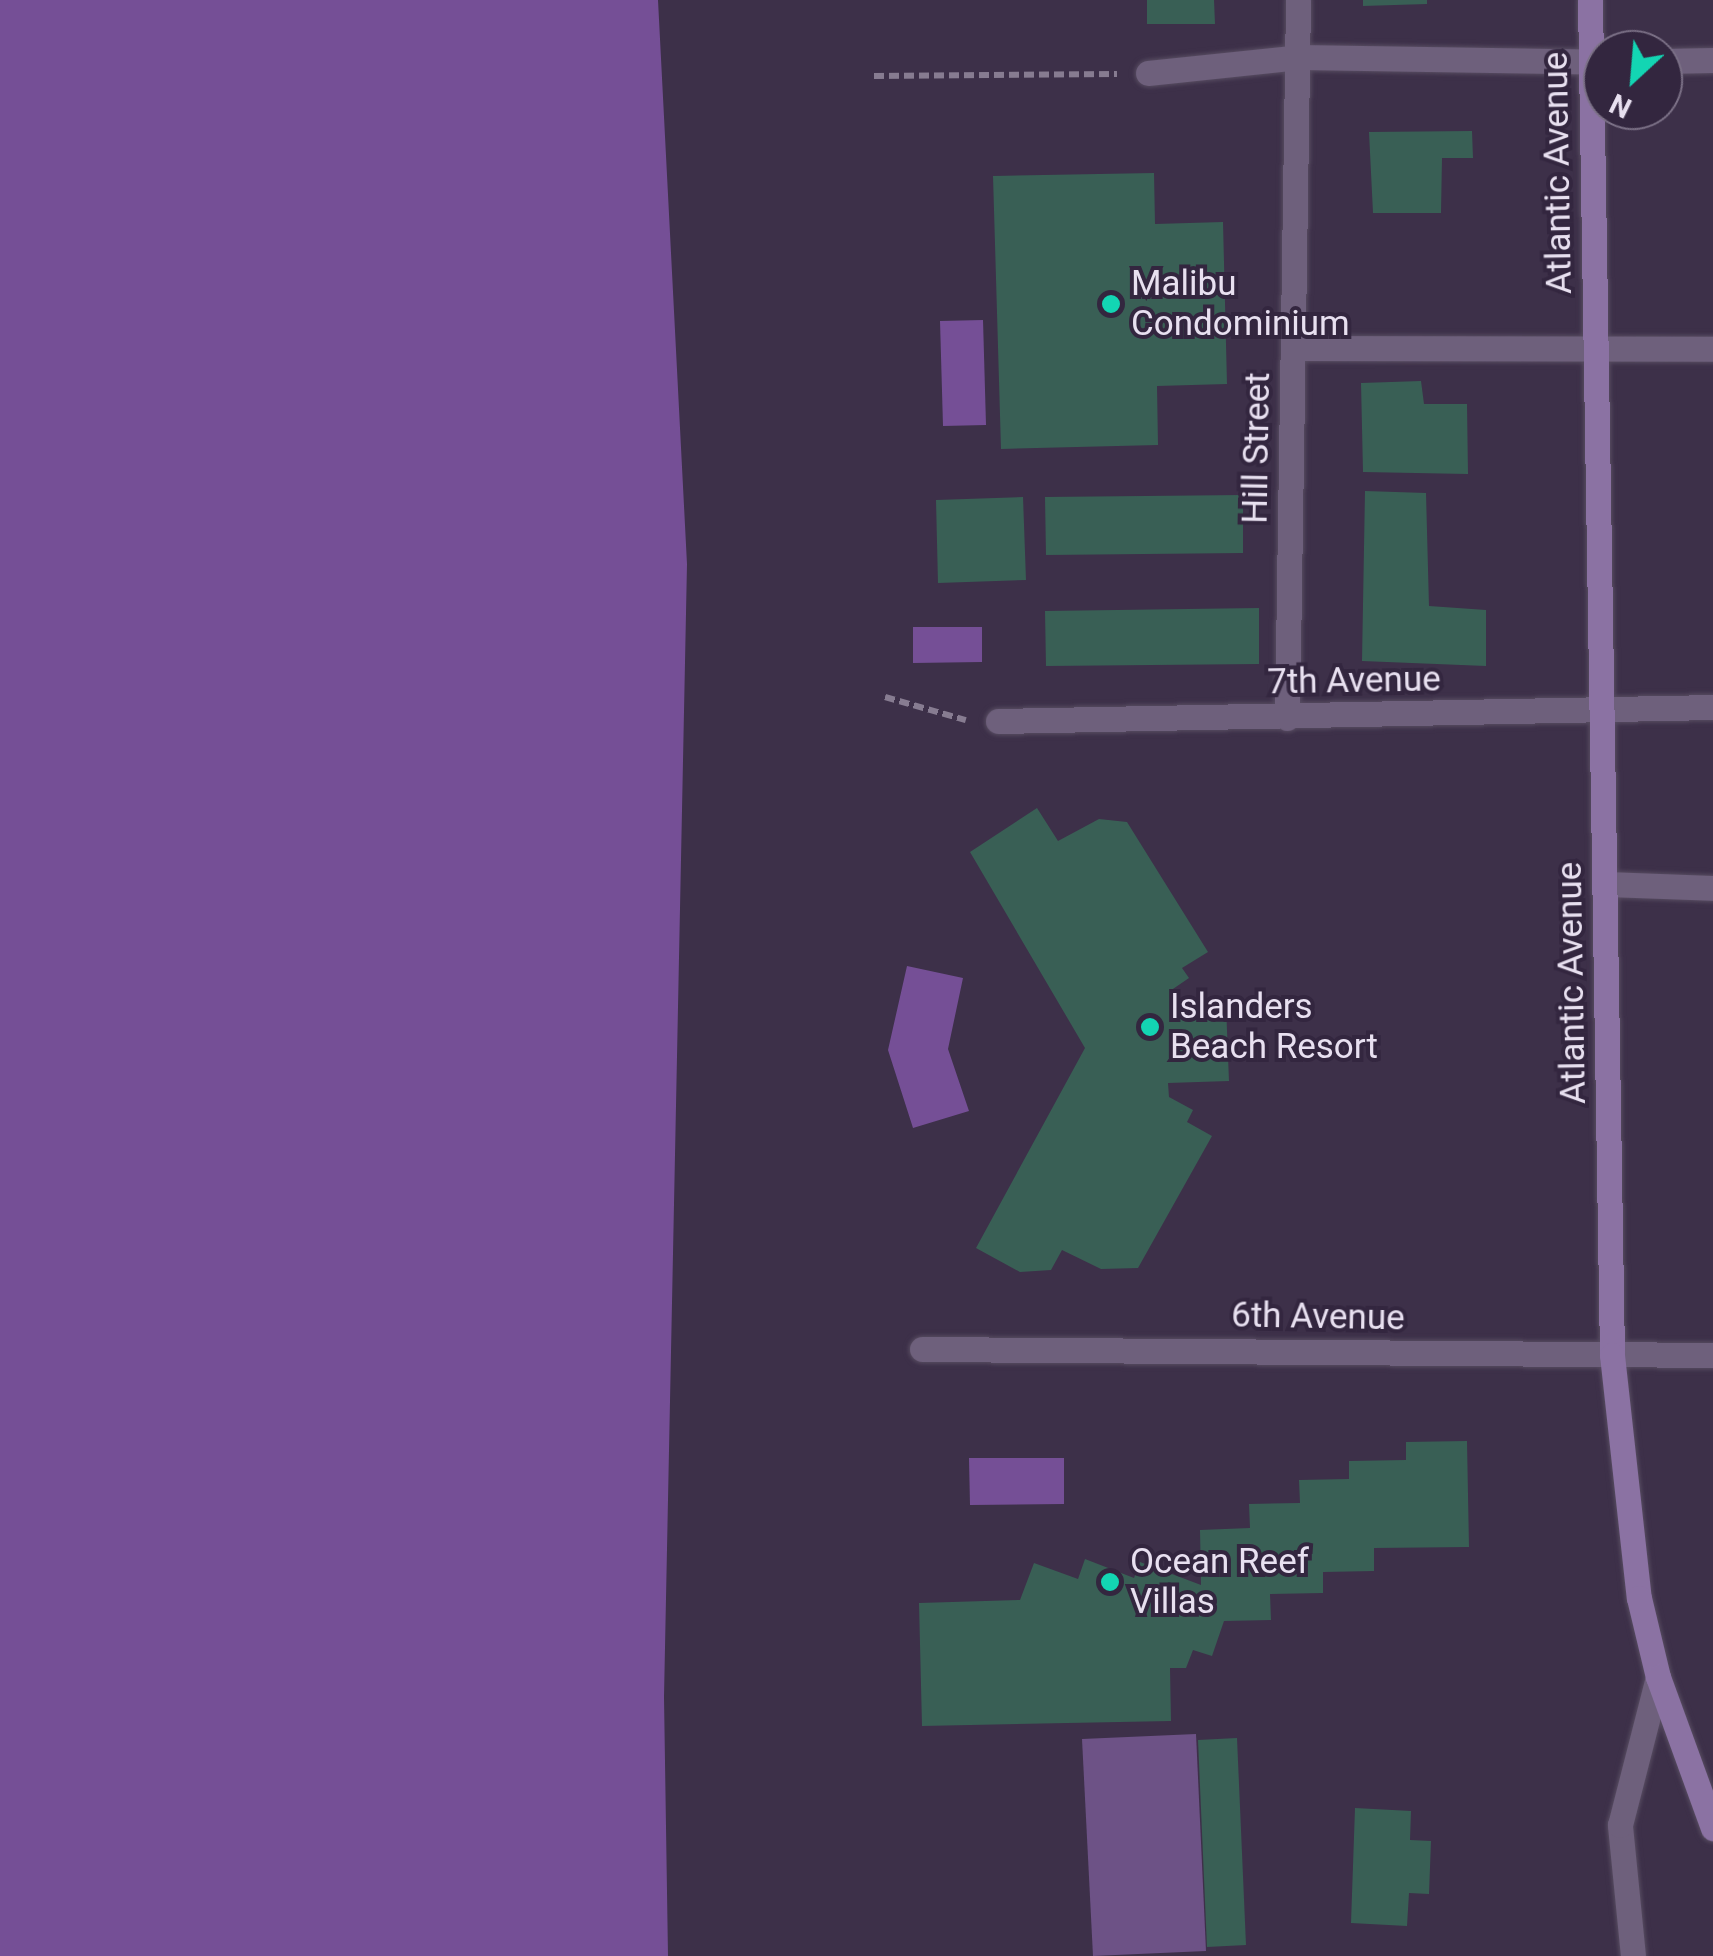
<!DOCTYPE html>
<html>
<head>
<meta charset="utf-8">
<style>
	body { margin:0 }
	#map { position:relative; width:1713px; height:1956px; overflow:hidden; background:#3d3049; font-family:Roboto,sans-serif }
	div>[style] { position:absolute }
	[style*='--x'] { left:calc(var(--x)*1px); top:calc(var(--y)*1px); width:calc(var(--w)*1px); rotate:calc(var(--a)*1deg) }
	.green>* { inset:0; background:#6d5286 }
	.water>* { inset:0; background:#754f96 }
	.building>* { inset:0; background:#395f55 }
	.path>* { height:6px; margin-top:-3px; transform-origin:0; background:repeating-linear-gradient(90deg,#877c91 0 10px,transparent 0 15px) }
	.roads { filter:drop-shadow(0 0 2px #574c61) drop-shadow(0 0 2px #574c61) }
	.service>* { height:25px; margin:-12.5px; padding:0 12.5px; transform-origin:12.5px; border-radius:12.5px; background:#6e607c }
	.minor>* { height:25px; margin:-12.5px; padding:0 12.5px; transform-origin:12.5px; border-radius:12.5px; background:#6e607c }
	.tertiary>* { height:25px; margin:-12.5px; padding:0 12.5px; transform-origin:12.5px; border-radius:12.5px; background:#6e607c }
	.secondary>* { height:25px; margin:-12.5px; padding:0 12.5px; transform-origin:12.5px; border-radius:12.5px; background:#8b72a3 }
	.dots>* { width:28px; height:28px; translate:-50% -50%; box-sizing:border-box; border:5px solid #33263f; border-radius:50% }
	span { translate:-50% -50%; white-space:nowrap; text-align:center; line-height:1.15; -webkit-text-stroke:8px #33263f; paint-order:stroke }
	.street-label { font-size:35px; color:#e8e0f0 }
	.poi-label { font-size:35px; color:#e8e0f0 }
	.left { translate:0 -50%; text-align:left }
	.north { position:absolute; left:1583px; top:30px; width:100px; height:100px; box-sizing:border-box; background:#33263f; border:2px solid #7b7086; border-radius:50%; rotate:206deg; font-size:28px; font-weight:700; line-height:40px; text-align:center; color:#e8e0f0 }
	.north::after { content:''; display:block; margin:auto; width:35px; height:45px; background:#13d5b3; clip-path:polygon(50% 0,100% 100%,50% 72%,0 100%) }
</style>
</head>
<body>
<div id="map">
	<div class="green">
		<div style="clip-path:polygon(1196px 1734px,1206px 1951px,1093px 1956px,1082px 1739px)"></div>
	</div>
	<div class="water">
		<div style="clip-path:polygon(0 0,658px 0,687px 564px,664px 1697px,668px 1956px,0 1956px)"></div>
		<div style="clip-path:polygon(983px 320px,986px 425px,943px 426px,940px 321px)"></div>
		<div style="clip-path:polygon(913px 627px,982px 627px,982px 662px,913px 663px)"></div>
		<div style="clip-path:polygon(907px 966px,963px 978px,948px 1049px,969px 1111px,913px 1128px,888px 1050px)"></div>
		<div style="clip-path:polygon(969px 1458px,1064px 1458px,1064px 1504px,970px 1505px)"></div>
	</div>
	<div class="building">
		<div style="clip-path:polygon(1147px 0,1214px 0,1215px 24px,1147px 24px)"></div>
		<div style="clip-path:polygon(1363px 0,1427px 0,1427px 4px,1363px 6px)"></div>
		<div style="clip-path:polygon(1472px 131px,1473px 158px,1442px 158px,1441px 213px,1373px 213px,1369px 132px)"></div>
		<div style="clip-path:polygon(1154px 173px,1155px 224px,1223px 222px,1227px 384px,1157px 386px,1158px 445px,1001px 449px,993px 176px)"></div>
		<div style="clip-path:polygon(1421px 381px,1424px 404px,1467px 404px,1468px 474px,1363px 472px,1361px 383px)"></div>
		<div style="clip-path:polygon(1365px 491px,1426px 493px,1429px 606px,1486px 610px,1486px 666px,1362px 661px)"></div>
		<div style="clip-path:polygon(1243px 495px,1243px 553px,1046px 555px,1045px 497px)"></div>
		<div style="clip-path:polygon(1023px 497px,1026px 580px,938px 583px,936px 500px)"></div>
		<div style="clip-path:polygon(1259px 608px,1259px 664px,1046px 666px,1045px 611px)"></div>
		<div style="clip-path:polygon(1037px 808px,1058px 841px,1099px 819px,1127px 822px,1208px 952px,1182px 968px,1189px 978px,1170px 991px,1170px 1007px,1226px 1005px,1229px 1081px,1168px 1083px,1169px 1097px,1193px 1110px,1187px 1122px,1212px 1136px,1138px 1268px,1101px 1269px,1062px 1250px,1051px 1270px,1020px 1272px,976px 1248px,1085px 1048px,970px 852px)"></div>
		<div style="clip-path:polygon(1467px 1441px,1469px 1547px,1374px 1548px,1374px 1571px,1323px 1572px,1323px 1593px,1270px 1594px,1271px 1620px,1224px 1621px,1212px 1656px,1193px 1650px,1186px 1668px,1170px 1668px,1171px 1721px,922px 1726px,919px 1603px,1020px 1600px,1034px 1563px,1078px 1579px,1085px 1559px,1134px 1578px,1140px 1562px,1201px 1585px,1200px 1530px,1250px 1528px,1249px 1504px,1300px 1503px,1299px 1480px,1349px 1479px,1349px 1461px,1406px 1460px,1406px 1442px)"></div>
		<div style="clip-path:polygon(1237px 1738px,1246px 1945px,1207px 1947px,1198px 1740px)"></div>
		<div style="clip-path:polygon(1355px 1808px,1411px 1811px,1410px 1840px,1431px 1841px,1429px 1894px,1409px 1893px,1407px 1926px,1351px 1923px)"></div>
	</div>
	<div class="path">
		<div style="--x:874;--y:76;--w:243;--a:-0.5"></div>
		<div style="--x:885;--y:697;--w:84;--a:15.9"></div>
	</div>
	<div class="roads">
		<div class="service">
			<div style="--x:1294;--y:348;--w:419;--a:0.1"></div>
			<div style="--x:1606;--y:884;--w:107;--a:2.1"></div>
		</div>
		<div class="minor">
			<div style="--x:1663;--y:61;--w:50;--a:-1.1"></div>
			<div style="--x:1148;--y:73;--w:152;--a:-6"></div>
			<div style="--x:1299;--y:57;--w:304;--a:0.9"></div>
			<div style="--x:1287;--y:718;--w:718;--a:-89.12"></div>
			<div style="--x:998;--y:721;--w:715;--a:-1.12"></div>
			<div style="--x:922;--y:1349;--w:791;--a:0.43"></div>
		</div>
		<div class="tertiary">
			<div style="--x:1633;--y:1956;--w:132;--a:-95.7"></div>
			<div style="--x:1620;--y:1825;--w:153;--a:-75.6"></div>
		</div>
		<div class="secondary">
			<div style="--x:1590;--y:0;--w:1355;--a:89.07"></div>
			<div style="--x:1612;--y:1355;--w:244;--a:83.7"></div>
			<div style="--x:1639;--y:1598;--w:81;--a:76.5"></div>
			<div style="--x:1658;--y:1677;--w:161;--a:70"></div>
		</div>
	</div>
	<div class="dots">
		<div style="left:1111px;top:304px;background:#13d5b3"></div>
		<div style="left:1150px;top:1027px;background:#13d5b3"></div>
		<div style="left:1110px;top:1582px;background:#13d5b3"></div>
	</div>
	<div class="street-label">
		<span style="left:1558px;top:173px;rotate:-91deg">Atlantic Avenue</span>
		<span style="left:1257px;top:448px;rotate:-89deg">Hill Street</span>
		<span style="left:1354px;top:681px;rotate:-1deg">7th Avenue</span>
		<span style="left:1572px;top:983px;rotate:-91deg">Atlantic Avenue</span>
		<span style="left:1318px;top:1317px;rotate:1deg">6th Avenue</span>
	</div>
	<div class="poi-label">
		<span class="left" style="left:1131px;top:304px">Malibu<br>Condominium</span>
		<span class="left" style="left:1170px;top:1027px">Islanders<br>Beach Resort</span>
		<span class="left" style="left:1130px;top:1582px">Ocean Reef<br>Villas</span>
	</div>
	<div class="north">N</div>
</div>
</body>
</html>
